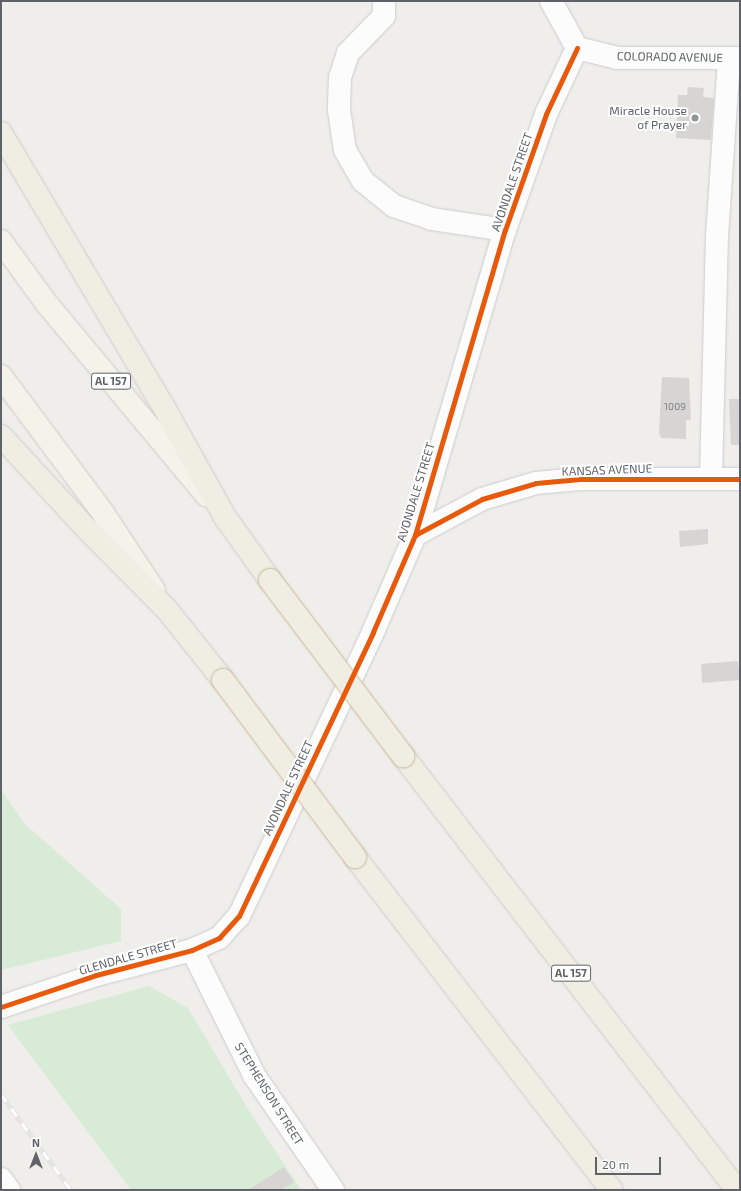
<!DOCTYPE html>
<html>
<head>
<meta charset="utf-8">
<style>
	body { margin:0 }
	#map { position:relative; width:741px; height:1191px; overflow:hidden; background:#efeeea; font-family:"Exo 2",sans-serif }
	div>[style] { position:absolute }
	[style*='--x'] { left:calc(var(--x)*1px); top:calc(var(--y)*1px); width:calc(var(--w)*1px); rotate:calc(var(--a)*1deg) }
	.green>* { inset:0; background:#d8ebd6 }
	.building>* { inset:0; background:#d6d5d3 }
	.roads { filter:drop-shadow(0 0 1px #cbcccc) drop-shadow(0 0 1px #cbcccc) }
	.minor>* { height:22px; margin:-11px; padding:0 11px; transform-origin:11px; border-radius:11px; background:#fdfcfc }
	.major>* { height:22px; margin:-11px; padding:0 11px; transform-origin:11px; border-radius:11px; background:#f4f2e9 }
	.highway>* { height:22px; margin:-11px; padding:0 11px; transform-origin:11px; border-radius:11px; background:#f0ede3 }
	.rail>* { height:4.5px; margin-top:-2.25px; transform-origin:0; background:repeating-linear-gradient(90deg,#fff 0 9px,#e4e4e4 0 18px); box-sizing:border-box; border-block:1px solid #e4e4e4 }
	.bridges { filter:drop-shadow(0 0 1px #c8b996) drop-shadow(0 0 1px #c8b996) }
	.highway-bridge>* { height:22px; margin:-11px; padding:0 11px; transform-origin:11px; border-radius:11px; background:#f0ede3 }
	.cycleway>* { height:5px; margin:-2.5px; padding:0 2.5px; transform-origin:2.5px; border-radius:2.5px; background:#e8590c }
	.dots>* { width:11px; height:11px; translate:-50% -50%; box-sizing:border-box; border:2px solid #fff; border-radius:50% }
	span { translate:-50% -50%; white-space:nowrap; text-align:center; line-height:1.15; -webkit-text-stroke:4px #fff; paint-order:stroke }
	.number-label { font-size:10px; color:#7e8184 }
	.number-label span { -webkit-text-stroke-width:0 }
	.shield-label span { padding:1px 3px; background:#fff; border:1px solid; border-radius:3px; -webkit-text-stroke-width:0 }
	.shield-label { font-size:11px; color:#5f6368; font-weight:700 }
	.street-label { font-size:12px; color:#5f6368 }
	.poi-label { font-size:12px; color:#5f6368 }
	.right { translate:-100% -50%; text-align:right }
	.frame { position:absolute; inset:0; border:2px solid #5f6368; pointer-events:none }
	.north { position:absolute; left:16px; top:1135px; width:40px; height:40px; -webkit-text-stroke:3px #fff; paint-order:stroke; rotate:0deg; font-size:11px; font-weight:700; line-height:16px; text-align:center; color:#5f6368 }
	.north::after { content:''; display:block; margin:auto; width:14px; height:18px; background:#5f6368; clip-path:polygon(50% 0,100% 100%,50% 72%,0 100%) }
	.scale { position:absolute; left:595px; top:1157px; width:66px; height:18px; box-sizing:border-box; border:2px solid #5f6368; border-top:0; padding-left:5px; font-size:12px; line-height:14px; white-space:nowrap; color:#5f6368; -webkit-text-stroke:3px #fff; paint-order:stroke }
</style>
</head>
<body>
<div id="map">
	<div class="green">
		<div style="clip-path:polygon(1px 790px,25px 824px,121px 909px,121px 941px,1px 970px)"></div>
		<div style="clip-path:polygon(149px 986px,188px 1008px,248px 1109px,301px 1190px,131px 1190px,8px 1025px)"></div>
	</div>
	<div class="building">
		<div style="clip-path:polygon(688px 87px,704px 88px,703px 97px,714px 98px,711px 140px,676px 138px,678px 95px,687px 95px)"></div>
		<div style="clip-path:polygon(662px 377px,689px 378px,691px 420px,686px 420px,686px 439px,661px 438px,659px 433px)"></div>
		<div style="clip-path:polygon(729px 399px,740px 399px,740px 445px,731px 445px)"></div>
		<div style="clip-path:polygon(708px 529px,708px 544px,680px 547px,679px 531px)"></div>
		<div style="clip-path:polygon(738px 661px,740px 680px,702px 683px,701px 664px)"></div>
		<div style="clip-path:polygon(284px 1167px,294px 1182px,281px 1190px,248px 1190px)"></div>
	</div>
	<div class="roads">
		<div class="minor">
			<div style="--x:384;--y:1;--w:15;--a:90"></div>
			<div style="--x:384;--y:16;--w:52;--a:134.2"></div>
			<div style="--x:348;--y:53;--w:25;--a:108"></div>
			<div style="--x:340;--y:77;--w:33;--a:92"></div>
			<div style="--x:339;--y:110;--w:40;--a:81.5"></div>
			<div style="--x:345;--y:150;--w:36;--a:60"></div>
			<div style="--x:363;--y:181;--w:40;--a:39"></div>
			<div style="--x:394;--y:206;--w:40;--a:18.9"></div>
			<div style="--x:432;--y:219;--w:74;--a:8.6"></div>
			<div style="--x:551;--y:1;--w:54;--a:61"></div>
			<div style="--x:577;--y:48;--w:42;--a:13.7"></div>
			<div style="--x:618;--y:58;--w:122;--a:0"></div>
			<div style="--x:711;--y:479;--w:243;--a:-88.6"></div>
			<div style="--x:717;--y:236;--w:178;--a:-86.1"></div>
			<div style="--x:415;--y:535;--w:76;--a:-28.2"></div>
			<div style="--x:482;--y:499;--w:56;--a:-16.5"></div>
			<div style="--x:536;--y:483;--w:44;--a:-5.2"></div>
			<div style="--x:580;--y:479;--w:160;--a:0"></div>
			<div style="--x:192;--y:950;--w:140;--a:63.6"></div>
			<div style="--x:254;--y:1075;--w:140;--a:55.5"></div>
			<div style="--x:1;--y:1007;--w:100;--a:-18.6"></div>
			<div style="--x:96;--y:975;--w:99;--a:-14.6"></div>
			<div style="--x:192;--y:950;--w:30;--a:-24"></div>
			<div style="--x:219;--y:938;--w:30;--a:-48"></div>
			<div style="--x:239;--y:916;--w:314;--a:-64.7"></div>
			<div style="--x:373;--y:632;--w:106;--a:-66.6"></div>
			<div style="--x:415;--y:535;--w:318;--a:-73.6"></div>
			<div style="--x:505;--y:230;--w:123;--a:-70.5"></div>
			<div style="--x:546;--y:114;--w:73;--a:-64.8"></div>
			<div style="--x:1;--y:1179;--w:14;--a:54"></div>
		</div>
		<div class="major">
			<div style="--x:1;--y:241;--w:78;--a:53.9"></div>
			<div style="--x:47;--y:304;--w:249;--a:50.2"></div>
			<div style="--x:1;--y:376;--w:171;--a:53.3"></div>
			<div style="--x:103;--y:513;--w:92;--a:56.5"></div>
		</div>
		<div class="highway">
			<div style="--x:1;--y:133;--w:315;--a:59.3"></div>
			<div style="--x:162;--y:404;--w:129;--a:60.9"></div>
			<div style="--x:225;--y:517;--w:77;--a:54.5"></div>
			<div style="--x:1;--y:436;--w:124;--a:47.3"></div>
			<div style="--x:85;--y:527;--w:118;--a:45.3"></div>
			<div style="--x:168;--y:611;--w:88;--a:51.4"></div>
			<div style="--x:403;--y:756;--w:548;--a:52.42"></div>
			<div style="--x:355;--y:857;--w:420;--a:52.4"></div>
		</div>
	</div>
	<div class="rail">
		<div style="--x:1;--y:1094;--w:119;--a:53.9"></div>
	</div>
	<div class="bridges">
		<div class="highway-bridge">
			<div style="--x:270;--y:580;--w:221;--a:52.9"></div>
			<div style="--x:223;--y:680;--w:221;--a:53.3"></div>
		</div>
	</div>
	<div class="cycleway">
		<div style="--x:415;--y:535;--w:76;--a:-28.2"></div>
		<div style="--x:482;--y:499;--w:56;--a:-16.5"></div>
		<div style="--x:536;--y:483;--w:44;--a:-5.2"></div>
		<div style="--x:580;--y:479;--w:160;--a:0"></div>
		<div style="--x:1;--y:1007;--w:100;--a:-18.6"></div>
		<div style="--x:96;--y:975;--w:99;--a:-14.6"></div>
		<div style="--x:192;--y:950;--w:30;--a:-24"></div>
		<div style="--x:219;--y:938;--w:30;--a:-48"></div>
		<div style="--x:239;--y:916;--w:314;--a:-64.7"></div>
		<div style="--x:373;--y:632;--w:106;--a:-66.6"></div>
		<div style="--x:415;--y:535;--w:318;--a:-73.6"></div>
		<div style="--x:505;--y:230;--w:123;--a:-70.5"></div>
		<div style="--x:546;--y:114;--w:73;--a:-64.8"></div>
	</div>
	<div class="dots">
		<div style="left:695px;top:118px;background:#919496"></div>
	</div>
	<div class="number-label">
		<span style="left:675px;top:407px">1009</span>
	</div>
	<div class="shield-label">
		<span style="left:111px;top:381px">AL 157</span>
		<span style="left:571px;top:973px">AL 157</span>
	</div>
	<div class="street-label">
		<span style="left:670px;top:57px;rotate:1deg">COLORADO AVENUE</span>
		<span style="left:512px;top:182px;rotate:-71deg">AVONDALE STREET</span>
		<span style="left:607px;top:470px;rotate:-2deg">KANSAS AVENUE</span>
		<span style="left:416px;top:492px;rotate:-73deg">AVONDALE STREET</span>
		<span style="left:288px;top:788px;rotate:-65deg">AVONDALE STREET</span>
		<span style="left:128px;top:957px;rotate:-16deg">GLENDALE STREET</span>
		<span style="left:269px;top:1094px;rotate:58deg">STEPHENSON STREET</span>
	</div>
	<div class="poi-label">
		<span class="right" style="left:687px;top:118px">Miracle House<br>of Prayer</span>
	</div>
	<div class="frame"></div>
	<div class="north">N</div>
	<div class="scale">20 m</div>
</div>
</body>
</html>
